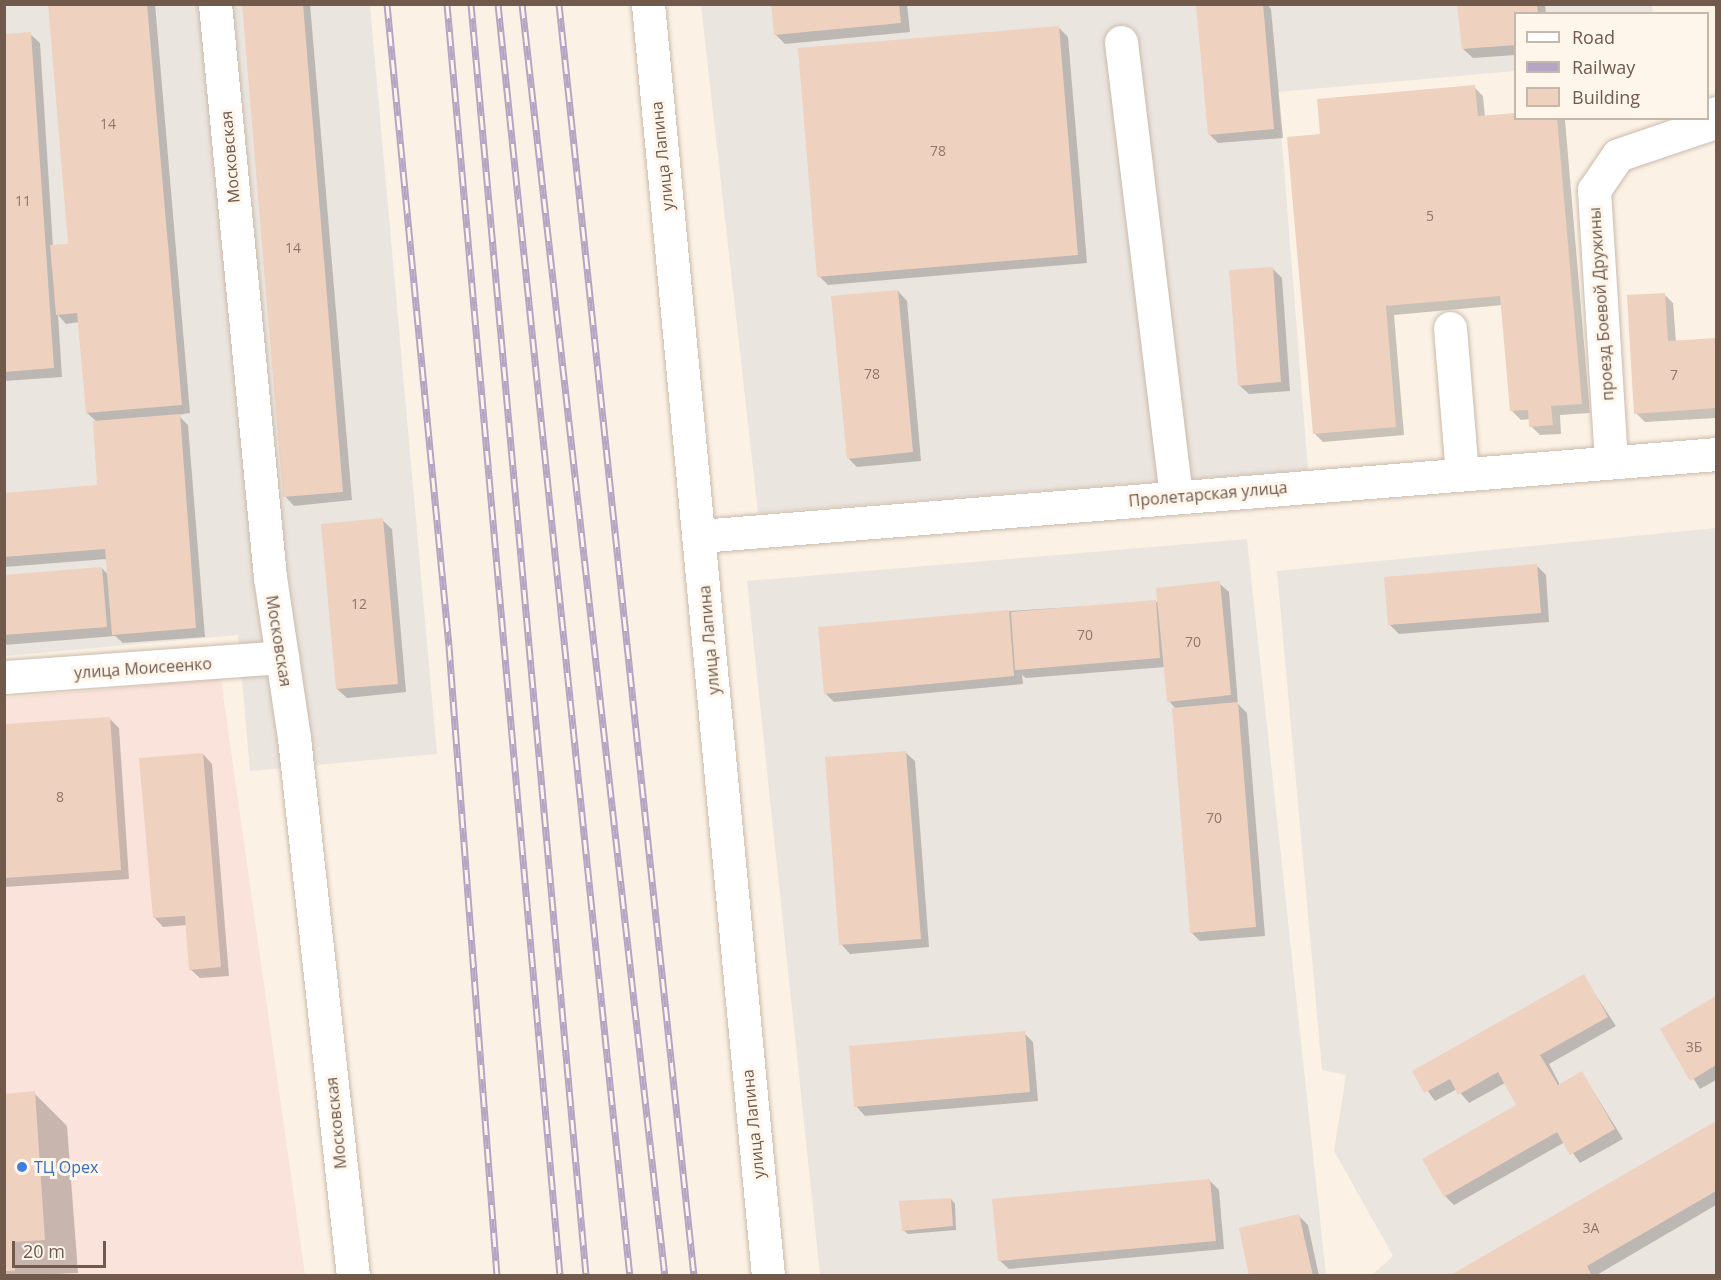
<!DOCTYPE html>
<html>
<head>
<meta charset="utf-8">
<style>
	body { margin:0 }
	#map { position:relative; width:1721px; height:1280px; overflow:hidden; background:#fbf2e5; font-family:"Open Sans",sans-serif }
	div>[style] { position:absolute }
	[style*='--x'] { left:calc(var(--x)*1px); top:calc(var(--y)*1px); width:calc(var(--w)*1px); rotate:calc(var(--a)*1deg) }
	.commercial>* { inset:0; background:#fae3da }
	.industrial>* { inset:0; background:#ebe5df }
	.shadow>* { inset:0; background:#0003 }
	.building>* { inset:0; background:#eed1bf }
	.roads { filter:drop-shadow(0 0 2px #cbbaac) drop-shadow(0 0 2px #cbbaac) }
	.minor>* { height:33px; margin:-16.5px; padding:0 16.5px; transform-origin:16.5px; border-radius:16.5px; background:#fff }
	.rail>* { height:7px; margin-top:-3.5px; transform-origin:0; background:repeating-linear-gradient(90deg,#fef6eb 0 14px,#b5a5c3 0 28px); box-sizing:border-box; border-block:2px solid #b5a5c3 }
	.dots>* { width:16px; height:16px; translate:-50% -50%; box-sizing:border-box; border:3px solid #fef6eb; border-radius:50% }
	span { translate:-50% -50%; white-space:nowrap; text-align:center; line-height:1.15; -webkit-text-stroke:6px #fef6eb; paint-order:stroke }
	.number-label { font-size:14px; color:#907769 }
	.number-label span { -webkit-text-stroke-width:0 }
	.street-label { font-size:16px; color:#71594c }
	.shop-label { font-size:16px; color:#366cbe }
	.left { translate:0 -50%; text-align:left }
	.frame { position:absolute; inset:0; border:6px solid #71594c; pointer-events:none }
	.legend { position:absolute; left:1514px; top:12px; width:195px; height:108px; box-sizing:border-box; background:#fef6eb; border:2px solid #c6b7ab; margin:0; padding:8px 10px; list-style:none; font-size:18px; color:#71594c }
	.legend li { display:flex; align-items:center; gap:12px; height:30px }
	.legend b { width:30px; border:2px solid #c6b7ab }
	.scale { position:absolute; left:12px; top:1241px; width:94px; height:27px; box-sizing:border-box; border:3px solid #71594c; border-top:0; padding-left:8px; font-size:18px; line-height:21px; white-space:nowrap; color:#71594c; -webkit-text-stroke:4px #fef6eb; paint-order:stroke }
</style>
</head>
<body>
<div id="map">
	<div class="commercial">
		<div style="clip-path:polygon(221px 679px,305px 1275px,5px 1276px,5px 698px)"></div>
	</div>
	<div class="industrial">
		<div style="clip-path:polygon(1652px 4px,1653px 13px,1516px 14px,1515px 71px,1278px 92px,1308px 470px,758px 513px,701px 5px)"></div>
		<div style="clip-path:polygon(5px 5px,370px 5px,437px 754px,250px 771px,238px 635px,5px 656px)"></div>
		<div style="clip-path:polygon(1716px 528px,1716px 1275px,1372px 1275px,1393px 1256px,1334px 1151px,1346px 1075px,1322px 1070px,1277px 571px)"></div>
		<div style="clip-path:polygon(1247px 539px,1326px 1275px,820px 1275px,747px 581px)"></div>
	</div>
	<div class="shadow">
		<div style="clip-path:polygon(49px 4px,155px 4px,190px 413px,178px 415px,188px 425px,205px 637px,123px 643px,115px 636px,4px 645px,4px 576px,102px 568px,109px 576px,107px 559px,4px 567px,4px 494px,99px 487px,97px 422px,87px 413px,79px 322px,66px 324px,58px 315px,62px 377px,4px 381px,4px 36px,30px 34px,40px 43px,53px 247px,70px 245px)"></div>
		<div style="clip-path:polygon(244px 4px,310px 4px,352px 500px,294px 506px,285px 496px)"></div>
		<div style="clip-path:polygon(773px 4px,907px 4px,910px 32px,785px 44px,775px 34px)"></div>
		<div style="clip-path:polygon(1204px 4px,1267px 4px,1271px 9px,1283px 138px,1218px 143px,1209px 134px)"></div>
		<div style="clip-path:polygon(1459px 4px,1545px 4px,1546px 14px,1516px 14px,1516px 55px,1473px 58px,1463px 49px)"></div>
		<div style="clip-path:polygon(1059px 28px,1068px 37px,1087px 263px,828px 285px,819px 276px)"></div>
		<div style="clip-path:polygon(1474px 87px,1483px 96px,1485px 117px,1565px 120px,1590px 413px,1560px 415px,1561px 434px,1540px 435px,1531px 426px,1530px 419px,1521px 420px,1512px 411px,1503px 305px,1394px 315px,1404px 435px,1323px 442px,1314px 433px,1322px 135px)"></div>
		<div style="clip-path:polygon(1273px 269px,1282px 278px,1290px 391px,1249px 394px,1239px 385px)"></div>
		<div style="clip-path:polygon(898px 291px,907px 301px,921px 461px,857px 467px,848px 458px)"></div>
		<div style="clip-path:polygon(1664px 294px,1673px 303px,1676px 342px,1716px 340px,1716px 418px,1645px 422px,1636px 413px)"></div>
		<div style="clip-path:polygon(382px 520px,392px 529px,406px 692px,347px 698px,337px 689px)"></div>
		<div style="clip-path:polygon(1537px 566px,1546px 575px,1549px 622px,1399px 634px,1390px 625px)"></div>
		<div style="clip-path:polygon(1219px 583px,1229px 592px,1238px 704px,1247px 713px,1265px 936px,1200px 941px,1191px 932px,1176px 709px,1169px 701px,1165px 667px,1026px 678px,1022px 675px,1023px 684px,834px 702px,825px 693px,1008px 611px,1158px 602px)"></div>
		<div style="clip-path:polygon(110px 719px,119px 728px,129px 879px,4px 887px,4px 726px)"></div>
		<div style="clip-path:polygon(905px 752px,915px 761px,929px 947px,850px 954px,841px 944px)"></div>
		<div style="clip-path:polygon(203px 754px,212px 764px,229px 976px,200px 978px,190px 969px,187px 925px,163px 927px,154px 917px)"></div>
		<div style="clip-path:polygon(1583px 976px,1616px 1026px,1549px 1064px,1560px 1085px,1582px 1073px,1623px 1139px,1580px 1163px,1565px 1142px,1454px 1205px,1445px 1196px,1518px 1105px,1505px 1083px,1469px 1103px,1457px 1089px,1435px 1101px,1414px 1072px)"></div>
		<div style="clip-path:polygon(1716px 998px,1716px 1080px,1700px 1089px,1662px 1029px)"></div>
		<div style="clip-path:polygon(1024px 1033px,1033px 1042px,1038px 1101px,865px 1116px,856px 1106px)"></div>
		<div style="clip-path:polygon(34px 1093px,67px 1126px,78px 1273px,4px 1276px,4px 1095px)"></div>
		<div style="clip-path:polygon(1716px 1122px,1716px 1205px,1595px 1276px,1452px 1276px)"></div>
		<div style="clip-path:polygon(1210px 1181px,1219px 1190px,1224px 1249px,1009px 1269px,999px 1260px)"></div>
		<div style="clip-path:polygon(951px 1199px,955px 1204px,956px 1230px,908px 1234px,903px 1230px)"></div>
		<div style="clip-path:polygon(1299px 1216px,1308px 1225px,1319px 1276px,1251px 1276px)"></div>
	</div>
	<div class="building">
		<div style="clip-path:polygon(48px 4px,147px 4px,182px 405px,86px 413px,77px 313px,56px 315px,50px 245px,68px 244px)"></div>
		<div style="clip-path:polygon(242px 4px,303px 4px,343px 492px,283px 497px)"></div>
		<div style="clip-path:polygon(771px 4px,899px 4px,901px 23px,774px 35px)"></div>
		<div style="clip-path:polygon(1196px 4px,1263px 4px,1274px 129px,1208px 135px)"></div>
		<div style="clip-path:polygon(1457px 4px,1537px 4px,1538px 14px,1516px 14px,1516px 45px,1462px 49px)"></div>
		<div style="clip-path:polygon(1059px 26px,1078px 255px,817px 277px,798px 48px)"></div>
		<div style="clip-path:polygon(31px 32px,54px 368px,4px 372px,4px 34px)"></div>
		<div style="clip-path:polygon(1475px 85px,1478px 116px,1516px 113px,1516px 118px,1557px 118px,1582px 404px,1551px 406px,1553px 425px,1529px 427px,1528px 410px,1510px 411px,1500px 296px,1386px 306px,1396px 427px,1313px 434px,1287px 137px,1320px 134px,1317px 99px)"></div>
		<div style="clip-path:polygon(1273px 267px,1281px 382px,1238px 386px,1229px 270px)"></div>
		<div style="clip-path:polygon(898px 290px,913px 452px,847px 459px,831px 296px)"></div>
		<div style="clip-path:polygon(1665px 293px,1668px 341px,1716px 338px,1716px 408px,1634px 414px,1627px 295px)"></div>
		<div style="clip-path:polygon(180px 414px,196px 628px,112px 635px,105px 549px,4px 557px,4px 493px,97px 485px,93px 421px)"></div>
		<div style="clip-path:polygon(383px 518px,398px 684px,336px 689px,321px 524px)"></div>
		<div style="clip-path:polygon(1537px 564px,1541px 613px,1388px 625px,1384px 577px)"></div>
		<div style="clip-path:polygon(102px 567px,107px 627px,4px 635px,4px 575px)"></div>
		<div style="clip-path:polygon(1220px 581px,1231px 695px,1167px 702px,1156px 588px)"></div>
		<div style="clip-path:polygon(1156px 600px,1160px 658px,1015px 670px,1011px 612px)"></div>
		<div style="clip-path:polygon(1009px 610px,1014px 676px,824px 694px,818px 627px)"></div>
		<div style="clip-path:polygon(1238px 702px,1256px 927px,1190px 933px,1172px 708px)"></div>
		<div style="clip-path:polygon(110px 717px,121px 870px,5px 878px,5px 724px)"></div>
		<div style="clip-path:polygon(906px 751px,921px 939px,839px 945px,825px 757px)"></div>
		<div style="clip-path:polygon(203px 753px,221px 967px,189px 970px,185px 916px,153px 918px,139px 758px)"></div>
		<div style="clip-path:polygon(1584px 974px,1608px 1017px,1540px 1055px,1558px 1085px,1582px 1071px,1615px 1129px,1570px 1155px,1557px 1132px,1444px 1197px,1422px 1159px,1516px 1105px,1498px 1072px,1458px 1095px,1450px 1079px,1424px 1093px,1412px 1071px)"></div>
		<div style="clip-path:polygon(1716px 996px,1716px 1065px,1690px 1081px,1660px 1029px)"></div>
		<div style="clip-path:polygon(1025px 1031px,1030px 1092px,854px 1107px,849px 1046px)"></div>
		<div style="clip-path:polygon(35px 1091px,45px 1240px,13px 1242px,15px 1271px,4px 1271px,4px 1094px)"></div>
		<div style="clip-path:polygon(1716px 1121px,1716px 1191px,1587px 1266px,1592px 1276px,1449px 1276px)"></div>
		<div style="clip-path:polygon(1210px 1179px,1216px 1241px,998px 1261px,992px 1199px)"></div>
		<div style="clip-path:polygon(951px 1198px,953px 1226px,902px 1231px,899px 1201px)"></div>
		<div style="clip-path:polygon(1299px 1214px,1313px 1276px,1249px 1276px,1239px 1228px)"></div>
	</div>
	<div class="roads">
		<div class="minor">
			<div style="--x:215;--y:4;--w:576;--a:84.52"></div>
			<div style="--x:270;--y:577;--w:163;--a:81.5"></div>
			<div style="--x:294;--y:738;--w:541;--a:83.74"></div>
			<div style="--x:648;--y:4;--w:1278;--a:84.61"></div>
			<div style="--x:1121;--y:42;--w:457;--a:83.1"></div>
			<div style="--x:1450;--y:328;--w:145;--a:85.3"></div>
			<div style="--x:1611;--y:461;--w:272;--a:-93.6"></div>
			<div style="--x:1594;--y:190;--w:42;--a:-55.6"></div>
			<div style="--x:1618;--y:155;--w:96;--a:-18.8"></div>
			<div style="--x:1709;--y:124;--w:13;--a:-58"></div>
			<div style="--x:700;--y:536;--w:1019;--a:-4.61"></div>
			<div style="--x:4;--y:677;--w:279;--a:-4.1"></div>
		</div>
	</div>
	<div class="rail">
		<div style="--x:387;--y:4;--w:645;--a:84.48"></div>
		<div style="--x:449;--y:646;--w:632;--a:85.64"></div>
		<div style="--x:447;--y:4;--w:1277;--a:84.92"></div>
		<div style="--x:471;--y:4;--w:1277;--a:84.83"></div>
		<div style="--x:498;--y:4;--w:1279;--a:84.08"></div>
		<div style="--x:522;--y:4;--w:1280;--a:83.59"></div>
		<div style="--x:559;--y:4;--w:1279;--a:83.94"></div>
	</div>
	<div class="dots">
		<div style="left:22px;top:1167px;background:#3f7fe0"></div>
	</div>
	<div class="number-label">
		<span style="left:108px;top:124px">14</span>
		<span style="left:938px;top:151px">78</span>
		<span style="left:23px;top:201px">11</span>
		<span style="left:1430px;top:216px">5</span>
		<span style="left:293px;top:248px">14</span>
		<span style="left:872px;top:374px">78</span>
		<span style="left:1674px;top:375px">7</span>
		<span style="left:359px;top:604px">12</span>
		<span style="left:1085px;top:635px">70</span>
		<span style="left:1193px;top:642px">70</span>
		<span style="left:60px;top:797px">8</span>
		<span style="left:1214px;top:818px">70</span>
		<span style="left:1694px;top:1047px">3Б</span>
		<span style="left:1591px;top:1228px">3А</span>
	</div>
	<div class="street-label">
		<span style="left:662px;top:156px;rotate:-96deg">улица Лапина</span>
		<span style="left:230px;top:157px;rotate:-95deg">Московская</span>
		<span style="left:1601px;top:304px;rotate:-94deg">проезд Боевой Дружины</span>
		<span style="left:1208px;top:494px;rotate:-5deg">Пролетарская улица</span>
		<span style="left:709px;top:640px;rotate:-95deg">улица Лапина</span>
		<span style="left:279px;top:641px;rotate:81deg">Московская</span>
		<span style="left:143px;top:668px;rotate:-4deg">улица Моисеенко</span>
		<span style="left:336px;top:1123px;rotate:-96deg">Московская</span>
		<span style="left:753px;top:1124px;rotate:-96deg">улица Лапина</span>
	</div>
	<div class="shop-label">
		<span class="left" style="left:34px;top:1167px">ТЦ Орех</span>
	</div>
	<div class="frame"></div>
	<ul class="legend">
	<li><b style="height:8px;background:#fff"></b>Road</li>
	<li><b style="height:8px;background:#b5a5c3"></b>Railway</li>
	<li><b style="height:16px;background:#eed1bf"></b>Building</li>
	</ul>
	<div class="scale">20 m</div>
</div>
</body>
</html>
